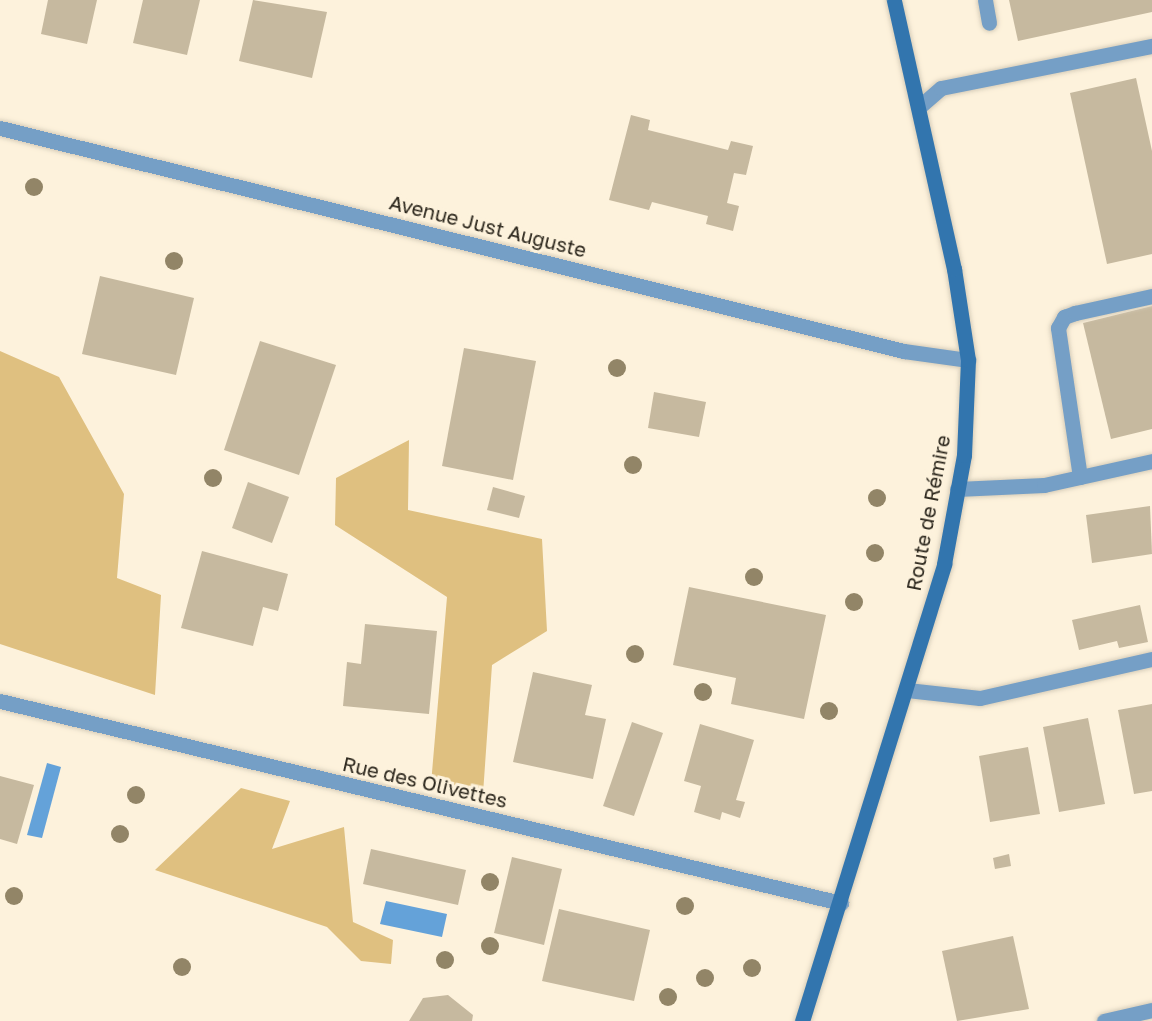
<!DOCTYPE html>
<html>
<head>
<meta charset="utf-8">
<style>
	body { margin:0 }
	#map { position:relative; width:1152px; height:1021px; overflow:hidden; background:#fdf2dc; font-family:"Golos Text",sans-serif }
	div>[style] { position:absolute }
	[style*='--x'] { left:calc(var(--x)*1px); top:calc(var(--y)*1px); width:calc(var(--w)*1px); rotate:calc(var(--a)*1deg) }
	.green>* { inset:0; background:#dfc080 }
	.water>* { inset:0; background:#64a2d9 }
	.building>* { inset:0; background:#c6b99f }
	.roads { filter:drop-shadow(0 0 2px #d7cdb9) drop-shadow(0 0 2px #d7cdb9) }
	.lane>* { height:15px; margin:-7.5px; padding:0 7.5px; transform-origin:7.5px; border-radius:7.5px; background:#759fc6 }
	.street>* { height:15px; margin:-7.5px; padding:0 7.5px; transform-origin:7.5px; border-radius:7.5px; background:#759fc6 }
	.secondary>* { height:15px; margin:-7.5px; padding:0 7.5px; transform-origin:7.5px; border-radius:7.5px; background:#3275ae }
	.trees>* { width:18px; height:18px; margin:-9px; border-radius:50%; background:#928567 }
	span { translate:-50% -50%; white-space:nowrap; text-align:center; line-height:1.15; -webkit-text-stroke:6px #fdf2dc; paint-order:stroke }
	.street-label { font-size:20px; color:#2b261c }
</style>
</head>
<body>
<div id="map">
	<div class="green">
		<div style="clip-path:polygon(0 351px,59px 377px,124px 494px,117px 578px,161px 595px,155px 695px,0 644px)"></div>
		<div style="clip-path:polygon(409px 440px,408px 510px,542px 539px,547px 631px,492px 665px,483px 794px,431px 784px,447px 597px,335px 525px,336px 478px)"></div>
		<div style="clip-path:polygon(241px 788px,290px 801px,272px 849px,344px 827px,353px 922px,393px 940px,391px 964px,361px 961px,327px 927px,155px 870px)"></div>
	</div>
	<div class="water">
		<div style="clip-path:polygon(47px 763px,61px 767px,42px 838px,27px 835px)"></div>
		<div style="clip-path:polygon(386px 901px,447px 914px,442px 937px,380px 924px)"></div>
	</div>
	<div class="building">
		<div style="clip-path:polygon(48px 0,97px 0,87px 44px,41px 34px)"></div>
		<div style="clip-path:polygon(143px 0,200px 0,187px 55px,133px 43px)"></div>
		<div style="clip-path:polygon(253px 0,327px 12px,312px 78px,239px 61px)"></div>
		<div style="clip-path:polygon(1009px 0,1152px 0,1152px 12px,1018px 41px)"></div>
		<div style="clip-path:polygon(1136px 78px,1152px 151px,1152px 254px,1107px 264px,1070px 93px)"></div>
		<div style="clip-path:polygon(631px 115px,650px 120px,648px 130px,728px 150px,731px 141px,753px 146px,746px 175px,734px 173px,727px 203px,739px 206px,733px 231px,706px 224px,708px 216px,652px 202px,649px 210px,609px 200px)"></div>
		<div style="clip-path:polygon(100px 276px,194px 298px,176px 375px,82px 354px)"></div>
		<div style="clip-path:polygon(1152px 306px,1152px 429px,1111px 439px,1083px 323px)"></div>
		<div style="clip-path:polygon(260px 341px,336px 365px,299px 475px,224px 450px)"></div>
		<div style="clip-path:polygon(464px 348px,536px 361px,513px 480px,442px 466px)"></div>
		<div style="clip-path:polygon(654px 392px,706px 402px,699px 437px,648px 428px)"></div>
		<div style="clip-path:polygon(248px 482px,289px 497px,272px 543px,232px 528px)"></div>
		<div style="clip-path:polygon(493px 487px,525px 496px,519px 518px,487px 510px)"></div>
		<div style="clip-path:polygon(1150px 506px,1152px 554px,1092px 563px,1086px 515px)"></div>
		<div style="clip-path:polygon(202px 551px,288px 574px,278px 611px,263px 607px,253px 646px,181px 628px)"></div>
		<div style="clip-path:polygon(689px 587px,826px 615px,804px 719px,731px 704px,736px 678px,673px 665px)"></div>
		<div style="clip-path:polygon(1140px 605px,1148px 642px,1119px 648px,1117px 641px,1079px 650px,1072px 620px)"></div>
		<div style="clip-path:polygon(365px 624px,437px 631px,429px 714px,343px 706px,347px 662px,361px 664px)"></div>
		<div style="clip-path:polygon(533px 672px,592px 685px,585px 715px,606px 719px,593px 779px,513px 762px)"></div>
		<div style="clip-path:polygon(1152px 704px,1152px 791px,1134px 794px,1118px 710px)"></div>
		<div style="clip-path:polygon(1088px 718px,1105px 804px,1059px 812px,1043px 727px)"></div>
		<div style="clip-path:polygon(632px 722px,663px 733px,634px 816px,603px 806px)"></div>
		<div style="clip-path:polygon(700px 724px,754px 740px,736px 800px,745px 802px,740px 818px,722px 812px,720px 820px,694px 812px,701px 786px,684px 781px)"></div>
		<div style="clip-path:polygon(1028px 747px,1040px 814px,990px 822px,979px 756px)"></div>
		<div style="clip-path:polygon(0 776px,34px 785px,17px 844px,0 839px)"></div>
		<div style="clip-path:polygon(371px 849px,466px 870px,458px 905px,363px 884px)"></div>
		<div style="clip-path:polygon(1009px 854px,1011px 866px,995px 869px,993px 858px)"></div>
		<div style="clip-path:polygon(512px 857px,562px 869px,544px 945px,494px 933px)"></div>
		<div style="clip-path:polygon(559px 909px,650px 930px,634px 1001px,542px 981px)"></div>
		<div style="clip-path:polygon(1013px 936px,1029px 1009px,957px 1021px,942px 951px)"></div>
		<div style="clip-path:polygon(448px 995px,473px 1015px,472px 1021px,409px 1021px,423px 998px)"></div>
	</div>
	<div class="roads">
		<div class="lane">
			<div style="--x:985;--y:0;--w:23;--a:80"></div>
			<div style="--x:919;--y:107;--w:29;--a:-41"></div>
			<div style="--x:941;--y:88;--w:215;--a:-11.3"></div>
			<div style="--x:1080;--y:477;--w:151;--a:-98.4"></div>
			<div style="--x:1058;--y:328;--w:13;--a:-61"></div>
			<div style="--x:1064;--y:317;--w:12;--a:-20"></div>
			<div style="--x:1075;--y:313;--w:79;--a:-12.4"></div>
			<div style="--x:957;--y:489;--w:87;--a:-2.6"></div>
			<div style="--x:1044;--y:485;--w:111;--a:-12.5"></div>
			<div style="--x:1104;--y:1021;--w:49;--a:-12.9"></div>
		</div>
		<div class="street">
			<div style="--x:0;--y:128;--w:931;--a:13.86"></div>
			<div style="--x:904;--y:351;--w:65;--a:8"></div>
			<div style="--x:907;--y:690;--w:73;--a:6.3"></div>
			<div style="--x:980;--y:698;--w:176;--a:-12.8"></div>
			<div style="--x:0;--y:701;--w:865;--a:13.51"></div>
		</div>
		<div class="secondary">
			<div style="--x:802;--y:1021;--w:479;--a:-72.7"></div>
			<div style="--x:944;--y:564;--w:111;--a:-79.6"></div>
			<div style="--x:964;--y:455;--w:95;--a:-87.6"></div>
			<div style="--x:968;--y:360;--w:92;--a:-98.7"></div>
			<div style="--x:954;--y:269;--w:276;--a:-102.6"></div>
		</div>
	</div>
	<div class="trees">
		<div style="left:34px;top:187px"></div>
		<div style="left:174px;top:261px"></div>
		<div style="left:617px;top:368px"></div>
		<div style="left:633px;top:465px"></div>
		<div style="left:213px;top:478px"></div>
		<div style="left:877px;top:498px"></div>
		<div style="left:875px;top:553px"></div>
		<div style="left:754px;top:577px"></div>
		<div style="left:854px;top:602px"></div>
		<div style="left:635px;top:654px"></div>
		<div style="left:703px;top:692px"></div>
		<div style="left:829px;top:711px"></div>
		<div style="left:136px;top:795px"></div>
		<div style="left:120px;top:834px"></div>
		<div style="left:490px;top:882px"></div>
		<div style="left:14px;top:896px"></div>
		<div style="left:685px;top:906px"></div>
		<div style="left:490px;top:946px"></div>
		<div style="left:445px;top:960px"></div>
		<div style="left:182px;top:967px"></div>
		<div style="left:752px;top:968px"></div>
		<div style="left:705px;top:978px"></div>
		<div style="left:668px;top:997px"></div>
	</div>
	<div class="street-label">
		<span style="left:488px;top:226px;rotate:14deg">Avenue Just Auguste</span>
		<span style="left:928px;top:513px;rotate:-79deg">Route de Rémire</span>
		<span style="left:425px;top:782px;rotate:13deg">Rue des Olivettes</span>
	</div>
</div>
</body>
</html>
